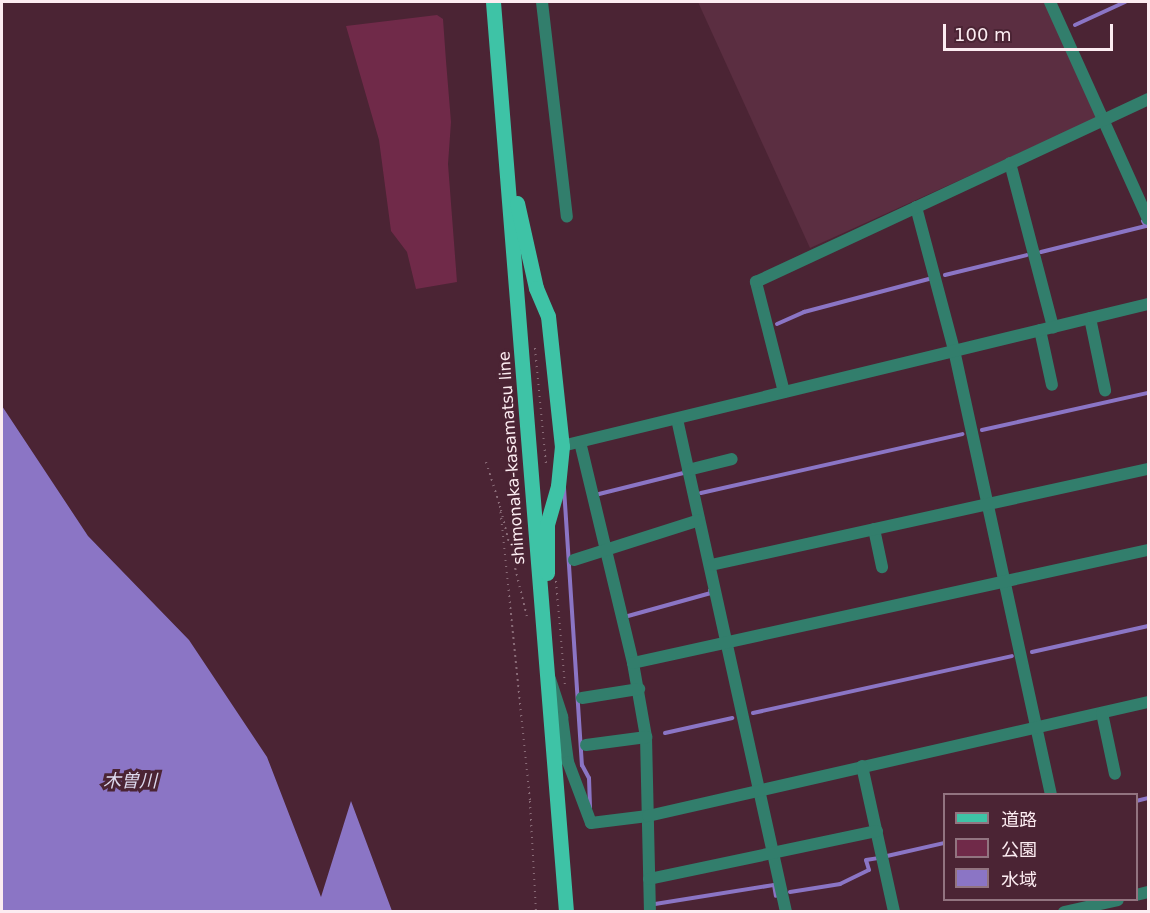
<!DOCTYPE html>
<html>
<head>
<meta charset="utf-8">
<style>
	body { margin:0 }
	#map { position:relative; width:1150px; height:913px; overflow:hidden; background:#4b2434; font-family:"DejaVu Sans","Noto Sans JP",sans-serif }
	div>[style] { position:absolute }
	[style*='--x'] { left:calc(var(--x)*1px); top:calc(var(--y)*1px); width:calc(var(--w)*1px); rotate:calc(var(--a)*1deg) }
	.built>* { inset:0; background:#5b2e41 }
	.green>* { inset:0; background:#702a49 }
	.water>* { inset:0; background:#8b75c5 }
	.stream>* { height:4px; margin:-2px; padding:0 2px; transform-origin:2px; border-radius:2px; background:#8b75c5 }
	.path>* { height:2px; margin-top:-1px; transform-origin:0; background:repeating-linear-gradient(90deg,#896b77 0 1.5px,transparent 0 6px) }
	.minor>* { height:12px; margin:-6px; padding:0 6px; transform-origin:6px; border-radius:6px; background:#327e6c }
	.major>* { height:15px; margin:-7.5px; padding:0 7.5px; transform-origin:7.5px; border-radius:7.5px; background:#3ec3a6 }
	span { translate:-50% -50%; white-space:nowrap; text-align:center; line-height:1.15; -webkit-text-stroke:6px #4b2434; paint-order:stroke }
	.street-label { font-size:16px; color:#fcecf1 }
	.water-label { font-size:18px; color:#dcd8ed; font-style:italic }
	.frame { position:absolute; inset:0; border:3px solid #fcecf1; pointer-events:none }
	.legend { position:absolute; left:943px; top:793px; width:195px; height:108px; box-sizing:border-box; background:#4b2434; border:2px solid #927480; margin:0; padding:8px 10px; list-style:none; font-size:18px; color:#fcecf1 }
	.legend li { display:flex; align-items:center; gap:12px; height:30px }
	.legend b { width:30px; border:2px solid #927480 }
	.scale { position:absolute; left:943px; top:24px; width:170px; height:27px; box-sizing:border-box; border:3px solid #fcecf1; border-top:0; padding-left:8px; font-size:18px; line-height:21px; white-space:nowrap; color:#fcecf1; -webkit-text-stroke:4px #4b2434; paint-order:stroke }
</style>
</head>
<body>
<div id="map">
	<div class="built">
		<div style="clip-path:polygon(698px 2px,1046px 2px,1099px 117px,810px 248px)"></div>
	</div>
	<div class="green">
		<div style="clip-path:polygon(437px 15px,443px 19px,446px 61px,451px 122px,448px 164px,457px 282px,416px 289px,407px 252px,391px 231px,379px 140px,346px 26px)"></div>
	</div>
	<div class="water">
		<div style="clip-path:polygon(2px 406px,88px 536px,189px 640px,267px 757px,321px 897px,351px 801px,392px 911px,2px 911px)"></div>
	</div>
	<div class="stream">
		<div style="--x:1075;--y:25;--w:55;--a:-24.7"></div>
		<div style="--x:1041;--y:252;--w:108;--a:-13.9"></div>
		<div style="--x:1146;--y:226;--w:6;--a:-121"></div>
		<div style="--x:945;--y:275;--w:84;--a:-13.7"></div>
		<div style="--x:777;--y:324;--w:30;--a:-24"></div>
		<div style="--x:804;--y:312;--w:129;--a:-14.8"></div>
		<div style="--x:982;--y:430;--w:170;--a:-12.6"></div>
		<div style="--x:564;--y:488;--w:278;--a:86.3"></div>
		<div style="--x:582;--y:765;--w:15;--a:62"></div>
		<div style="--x:589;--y:778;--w:30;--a:88"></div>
		<div style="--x:701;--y:493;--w:268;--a:-12.7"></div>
		<div style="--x:599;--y:494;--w:87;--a:-14"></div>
		<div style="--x:628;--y:616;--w:86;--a:-15.5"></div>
		<div style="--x:711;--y:593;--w:3;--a:-108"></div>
		<div style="--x:1032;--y:652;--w:119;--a:-12.6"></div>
		<div style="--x:753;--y:713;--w:265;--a:-12.4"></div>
		<div style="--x:665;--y:733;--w:69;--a:-12.6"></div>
		<div style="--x:1136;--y:801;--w:12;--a:-14"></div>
		<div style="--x:887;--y:856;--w:58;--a:-12.8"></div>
		<div style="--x:790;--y:892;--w:51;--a:-9.1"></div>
		<div style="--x:840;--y:884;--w:32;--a:-26"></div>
		<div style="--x:869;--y:870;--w:10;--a:-107"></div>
		<div style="--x:866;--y:860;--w:12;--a:-9"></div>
		<div style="--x:655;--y:904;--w:121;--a:-9.1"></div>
		<div style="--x:774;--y:885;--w:11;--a:80"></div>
	</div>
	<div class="path">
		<div style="--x:535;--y:348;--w:118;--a:84.6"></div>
		<div style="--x:486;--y:462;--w:46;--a:72.3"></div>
		<div style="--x:500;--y:506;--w:297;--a:84.2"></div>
		<div style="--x:530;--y:801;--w:111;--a:86.9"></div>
		<div style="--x:501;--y:510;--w:114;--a:76.3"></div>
		<div style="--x:556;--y:581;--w:105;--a:85.1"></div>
	</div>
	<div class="minor">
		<div style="--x:542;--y:2;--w:216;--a:83.4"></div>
		<div style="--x:1050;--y:2;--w:238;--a:65.7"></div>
		<div style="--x:1010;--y:163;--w:170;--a:75.3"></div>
		<div style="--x:916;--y:207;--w:148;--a:75.1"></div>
		<div style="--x:954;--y:350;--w:454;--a:77.7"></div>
		<div style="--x:1090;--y:318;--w:74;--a:78.2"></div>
		<div style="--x:1040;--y:330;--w:56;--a:77.7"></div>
		<div style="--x:784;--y:392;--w:114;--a:-104.3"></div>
		<div style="--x:756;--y:282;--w:433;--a:-25"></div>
		<div style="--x:677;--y:419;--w:505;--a:77.53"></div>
		<div style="--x:580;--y:442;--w:227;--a:76.5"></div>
		<div style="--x:633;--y:663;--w:75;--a:80"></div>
		<div style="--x:646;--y:737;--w:175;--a:88.7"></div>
		<div style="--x:562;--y:446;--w:603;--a:-13.62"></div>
		<div style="--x:688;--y:470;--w:45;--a:-14"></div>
		<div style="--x:874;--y:529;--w:39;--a:78"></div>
		<div style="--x:574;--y:560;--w:131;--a:-17.7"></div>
		<div style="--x:711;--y:565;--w:447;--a:-12.4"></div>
		<div style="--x:633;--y:663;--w:527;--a:-12.38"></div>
		<div style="--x:550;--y:679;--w:40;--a:72"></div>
		<div style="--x:562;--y:717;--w:45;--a:82.4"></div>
		<div style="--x:568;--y:762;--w:65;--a:69.3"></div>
		<div style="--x:591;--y:823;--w:57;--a:-7"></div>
		<div style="--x:648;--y:816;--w:513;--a:-12.84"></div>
		<div style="--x:582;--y:698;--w:58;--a:-9"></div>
		<div style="--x:1102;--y:713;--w:62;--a:78"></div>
		<div style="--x:586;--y:745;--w:61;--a:-7.6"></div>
		<div style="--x:862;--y:766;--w:149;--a:77.6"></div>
		<div style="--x:649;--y:879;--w:233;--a:-11.9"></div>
		<div style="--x:1136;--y:895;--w:12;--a:-14"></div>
		<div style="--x:1064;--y:912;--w:55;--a:-12.5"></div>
	</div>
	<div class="major">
		<div style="--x:493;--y:2;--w:913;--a:85.41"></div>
		<div style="--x:517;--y:203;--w:87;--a:77.4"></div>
		<div style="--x:536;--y:288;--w:30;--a:67"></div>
		<div style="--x:548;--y:316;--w:131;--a:83.9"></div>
		<div style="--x:562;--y:446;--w:40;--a:95.7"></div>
		<div style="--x:558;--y:486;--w:40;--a:106"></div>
		<div style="--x:547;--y:524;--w:49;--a:90"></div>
	</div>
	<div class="street-label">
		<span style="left:512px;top:458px;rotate:-94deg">shimonaka-kasamatsu line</span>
	</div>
	<div class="water-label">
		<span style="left:130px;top:781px">木曽川</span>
	</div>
	<div class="frame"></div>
	<ul class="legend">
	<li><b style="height:8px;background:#3ec3a6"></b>道路</li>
	<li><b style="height:16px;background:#702a49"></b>公園</li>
	<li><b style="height:16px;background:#8b75c5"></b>水域</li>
	</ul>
	<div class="scale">100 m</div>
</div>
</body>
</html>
